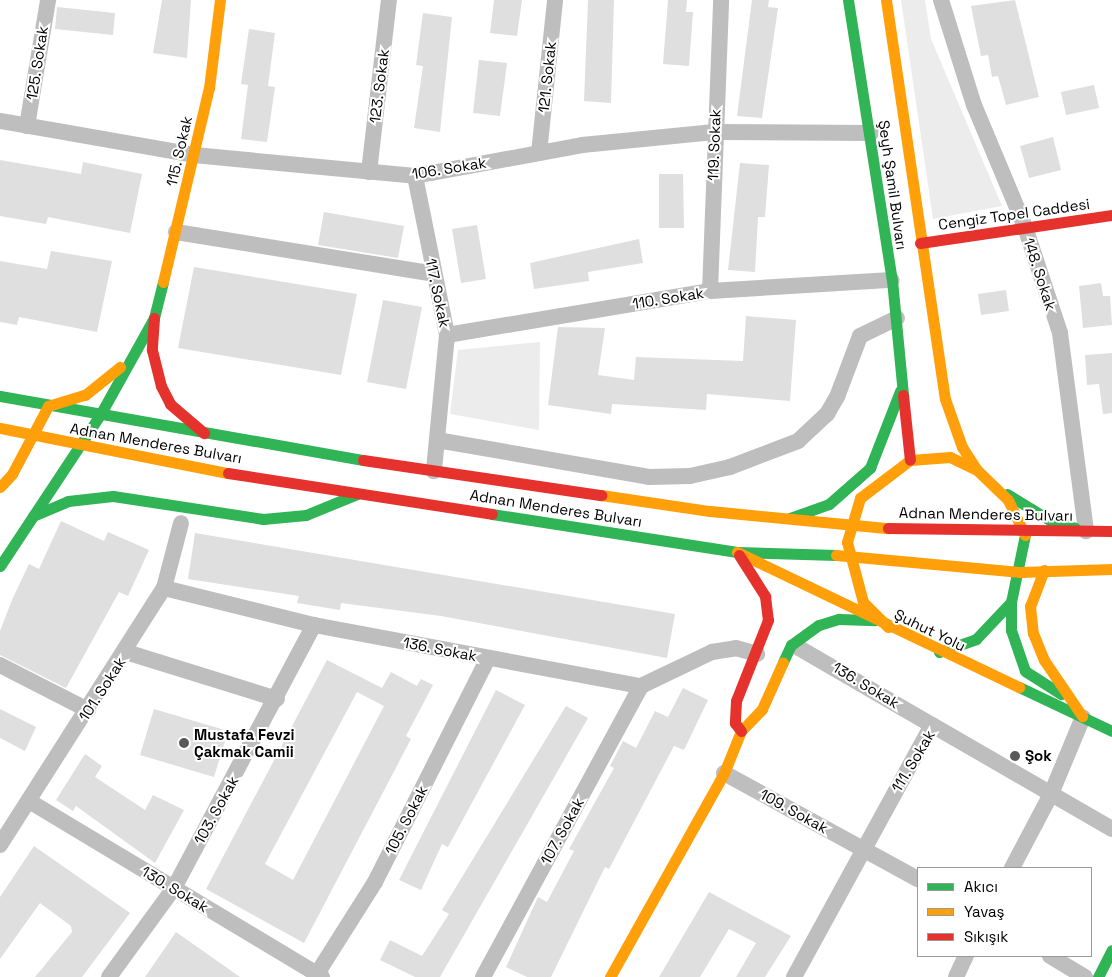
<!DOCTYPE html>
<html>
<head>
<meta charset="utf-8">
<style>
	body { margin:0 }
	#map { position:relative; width:1112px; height:977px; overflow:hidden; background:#fff; font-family:"Space Grotesk",sans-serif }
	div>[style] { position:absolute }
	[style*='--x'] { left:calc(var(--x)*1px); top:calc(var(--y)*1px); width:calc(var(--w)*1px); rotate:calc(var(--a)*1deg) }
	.green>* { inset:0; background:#ececec }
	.building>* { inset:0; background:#dfdfdf }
	.street>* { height:16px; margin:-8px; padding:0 8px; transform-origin:8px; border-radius:8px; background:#bebebe }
	.fast>* { height:11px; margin:-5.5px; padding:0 5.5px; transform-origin:5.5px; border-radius:5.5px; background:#30b455 }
	.slow>* { height:11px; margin:-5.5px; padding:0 5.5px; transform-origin:5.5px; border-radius:5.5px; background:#ff9f0a }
	.jam>* { height:11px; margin:-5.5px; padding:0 5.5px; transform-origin:5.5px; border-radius:5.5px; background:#e5322d }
	.dots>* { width:14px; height:14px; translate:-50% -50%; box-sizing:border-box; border:2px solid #fff; border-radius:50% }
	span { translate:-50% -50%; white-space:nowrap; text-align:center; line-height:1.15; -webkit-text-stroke:4px #fff; paint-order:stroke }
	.street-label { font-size:15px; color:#000 }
	.poi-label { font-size:15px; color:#000; font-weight:700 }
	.left { translate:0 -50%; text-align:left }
	.legend { position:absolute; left:917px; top:867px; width:175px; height:90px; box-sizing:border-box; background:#fff; border:1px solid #999; margin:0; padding:6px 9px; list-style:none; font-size:15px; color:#000 }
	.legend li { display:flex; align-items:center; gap:10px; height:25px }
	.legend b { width:25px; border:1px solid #999 }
</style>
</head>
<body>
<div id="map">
	<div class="green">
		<div style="clip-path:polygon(901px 0,925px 0,931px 39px,1002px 206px,933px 219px)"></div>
		<div style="clip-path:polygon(540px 342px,539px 430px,450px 414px,458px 350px)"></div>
	</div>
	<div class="building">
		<div style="clip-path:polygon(162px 0,191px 0,187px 58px,153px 53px)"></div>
		<div style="clip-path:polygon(494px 0,522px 0,517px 36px,490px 33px)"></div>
		<div style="clip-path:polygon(588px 0,614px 0,611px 103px,584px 101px)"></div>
		<div style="clip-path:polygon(668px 0,687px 0,686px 12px,693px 12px,689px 66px,663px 64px)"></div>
		<div style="clip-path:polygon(752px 0,769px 0,768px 7px,778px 8px,762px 118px,737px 116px)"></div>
		<div style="clip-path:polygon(1015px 0,1039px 97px,1006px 105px,998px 76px,992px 77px,988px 55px,981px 56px,971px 6px)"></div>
		<div style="clip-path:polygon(57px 7px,115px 13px,113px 35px,55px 29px)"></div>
		<div style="clip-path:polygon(423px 13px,452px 17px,440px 132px,414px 128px,423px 66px,416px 65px)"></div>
		<div style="clip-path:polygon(249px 29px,275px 33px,268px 86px,275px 87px,267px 142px,241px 139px,248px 85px,241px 84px)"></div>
		<div style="clip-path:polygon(479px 60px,507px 63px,500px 116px,473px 113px)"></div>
		<div style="clip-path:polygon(1094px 85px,1099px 108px,1066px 115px,1061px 92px)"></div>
		<div style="clip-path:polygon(1053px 137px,1061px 170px,1029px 178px,1020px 146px)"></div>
		<div style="clip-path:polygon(0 160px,81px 174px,83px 162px,142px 174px,130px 233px,48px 217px,46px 224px,0 216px)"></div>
		<div style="clip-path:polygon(740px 163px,769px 165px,765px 217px,758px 217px,755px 272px,728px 270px)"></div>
		<div style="clip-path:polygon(659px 174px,683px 174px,684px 228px,659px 228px)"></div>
		<div style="clip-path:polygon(324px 212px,404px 226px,398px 258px,318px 245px)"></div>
		<div style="clip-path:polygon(477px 225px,486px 279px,461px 283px,452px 229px)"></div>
		<div style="clip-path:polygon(639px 239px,643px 263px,588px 272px,589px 281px,534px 289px,530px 263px)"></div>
		<div style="clip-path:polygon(51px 251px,112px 261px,97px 332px,19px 317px,17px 325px,0 322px,0 261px,47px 269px)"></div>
		<div style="clip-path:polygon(194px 267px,357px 294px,341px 375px,178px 348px)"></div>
		<div style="clip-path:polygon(1101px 283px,1103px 296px,1110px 296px,1112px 325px,1083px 328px,1079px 286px)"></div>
		<div style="clip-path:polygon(1006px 290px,1009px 311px,981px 315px,978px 294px)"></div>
		<div style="clip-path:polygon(383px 300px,422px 307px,406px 389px,367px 382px)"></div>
		<div style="clip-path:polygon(746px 316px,796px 320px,790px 401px,707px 394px,706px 410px,612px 404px,611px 414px,548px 405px,558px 327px,605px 328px,598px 375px,634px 380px,636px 357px,743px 361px)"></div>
		<div style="clip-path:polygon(1112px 353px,1112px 413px,1103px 414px,1099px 384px,1087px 385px,1085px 355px)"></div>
		<div style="clip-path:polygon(61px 521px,104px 541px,108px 532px,149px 550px,128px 596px,119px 592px,66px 688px,0 655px,0 631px,12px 600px,29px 564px,39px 569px)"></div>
		<div style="clip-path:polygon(195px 533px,675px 614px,667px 658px,441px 616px,341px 603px,340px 610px,297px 603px,299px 596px,188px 579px)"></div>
		<div style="clip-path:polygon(evenodd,327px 660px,382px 688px,391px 672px,417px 686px,421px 679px,433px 685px,406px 736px,411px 739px,304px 943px,206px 889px,327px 660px,357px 692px,384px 706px,293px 880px,265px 864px,357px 692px)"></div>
		<div style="clip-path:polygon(683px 688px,708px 700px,684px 750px,674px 746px,609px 869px,605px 867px,551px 977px,527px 977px,506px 967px,538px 897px,547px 902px,574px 851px,569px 849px,614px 768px,610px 766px,623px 741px,636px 748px,655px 711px,668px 717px)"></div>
		<div style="clip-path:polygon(496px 690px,525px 705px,448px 847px,442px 844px,421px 890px,399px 880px)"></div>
		<div style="clip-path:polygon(566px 706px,588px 718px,440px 977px,415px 977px,380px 960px,390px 940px,422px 956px,449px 914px,442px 910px)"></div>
		<div style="clip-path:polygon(0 709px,36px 727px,25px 751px,0 738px)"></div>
		<div style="clip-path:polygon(154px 709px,228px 731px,214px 777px,140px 755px)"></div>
		<div style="clip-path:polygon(85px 754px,102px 766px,95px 777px,145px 810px,153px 795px,184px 810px,155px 863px,76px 806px,73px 811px,56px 800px)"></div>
		<div style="clip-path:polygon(34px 846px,130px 913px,82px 977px,35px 977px,72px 932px,71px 926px,40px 903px,0 959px,0 897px)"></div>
		<div style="clip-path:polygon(709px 892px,791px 936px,765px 977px,736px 977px,756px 943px,729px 929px,700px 977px,659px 977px)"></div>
		<div style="clip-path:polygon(176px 932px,240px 977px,145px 977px)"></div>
	</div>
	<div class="street">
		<div style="--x:941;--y:0;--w:110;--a:72.6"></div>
		<div style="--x:974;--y:105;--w:132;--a:67.3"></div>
		<div style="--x:1025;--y:227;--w:112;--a:71.7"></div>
		<div style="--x:1060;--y:333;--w:200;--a:82.5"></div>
		<div style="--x:0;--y:121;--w:197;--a:9.9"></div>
		<div style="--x:194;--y:155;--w:222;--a:5.4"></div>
		<div style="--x:415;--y:176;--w:170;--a:-10.5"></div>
		<div style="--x:582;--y:145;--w:133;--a:-5.6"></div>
		<div style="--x:714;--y:132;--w:157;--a:0.4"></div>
		<div style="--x:27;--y:126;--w:128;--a:-80.5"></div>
		<div style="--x:539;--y:153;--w:154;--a:-84"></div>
		<div style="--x:369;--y:172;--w:173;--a:-83.4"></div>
		<div style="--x:415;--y:176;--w:162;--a:78.6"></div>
		<div style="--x:447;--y:335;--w:137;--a:95.5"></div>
		<div style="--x:176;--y:232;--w:261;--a:9.2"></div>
		<div style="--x:710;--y:291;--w:291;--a:-87.8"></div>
		<div style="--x:447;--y:335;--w:267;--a:-9.5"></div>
		<div style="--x:710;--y:291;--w:182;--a:-3.5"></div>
		<div style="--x:437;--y:440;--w:215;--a:9.9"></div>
		<div style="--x:649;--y:477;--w:41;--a:-1.4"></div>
		<div style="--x:690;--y:476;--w:41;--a:-12.7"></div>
		<div style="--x:730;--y:467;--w:73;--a:-20.9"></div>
		<div style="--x:798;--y:441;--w:40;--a:-43"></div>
		<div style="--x:827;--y:414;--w:20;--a:-60"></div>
		<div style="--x:837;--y:397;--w:65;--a:-69.3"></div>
		<div style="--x:860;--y:336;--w:41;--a:-25.9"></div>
		<div style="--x:164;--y:588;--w:154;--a:13.9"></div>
		<div style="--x:314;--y:625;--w:333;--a:10.6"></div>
		<div style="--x:641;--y:686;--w:79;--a:-25.6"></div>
		<div style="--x:712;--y:652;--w:24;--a:-9"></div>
		<div style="--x:736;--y:648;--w:22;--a:16"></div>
		<div style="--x:799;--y:648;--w:154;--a:30.1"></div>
		<div style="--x:126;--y:652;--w:158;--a:17.3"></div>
		<div style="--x:0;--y:665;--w:99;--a:27.1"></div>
		<div style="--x:724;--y:773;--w:221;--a:28.7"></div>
		<div style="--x:29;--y:801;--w:342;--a:31"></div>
		<div style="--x:0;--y:845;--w:305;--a:-57.5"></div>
		<div style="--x:164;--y:588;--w:67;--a:-75.3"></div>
		<div style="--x:1012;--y:868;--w:84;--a:-62.2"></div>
		<div style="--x:1051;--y:794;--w:83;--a:-67.4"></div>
		<div style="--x:1050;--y:956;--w:41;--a:31"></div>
		<div style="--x:109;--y:977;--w:110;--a:-53.9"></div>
		<div style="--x:174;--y:888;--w:298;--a:-62"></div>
		<div style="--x:315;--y:977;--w:112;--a:-57.7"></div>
		<div style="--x:375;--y:882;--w:251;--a:-63.2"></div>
		<div style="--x:483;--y:977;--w:331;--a:-61.5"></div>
		<div style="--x:794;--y:977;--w:287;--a:-61.3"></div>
		<div style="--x:932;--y:725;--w:208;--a:30"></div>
		<div style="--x:956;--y:977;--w:23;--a:-65"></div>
	</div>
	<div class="fast">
		<div style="--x:848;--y:0;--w:283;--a:81.1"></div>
		<div style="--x:892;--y:280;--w:116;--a:84.5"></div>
		<div style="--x:0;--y:396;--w:369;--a:10"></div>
		<div style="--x:1007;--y:494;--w:52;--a:31.5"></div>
		<div style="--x:1051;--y:521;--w:25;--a:16"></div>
		<div style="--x:492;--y:514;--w:248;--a:8.8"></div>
		<div style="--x:737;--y:552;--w:99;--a:1.7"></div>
		<div style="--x:33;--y:516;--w:38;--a:-23"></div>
		<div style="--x:68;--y:501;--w:45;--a:-6.3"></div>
		<div style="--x:113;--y:496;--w:152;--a:8.7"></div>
		<div style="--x:263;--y:519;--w:43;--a:-5.3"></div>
		<div style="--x:306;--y:515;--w:55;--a:-22.4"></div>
		<div style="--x:790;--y:518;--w:41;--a:-19.7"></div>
		<div style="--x:829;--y:504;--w:55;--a:-41.3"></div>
		<div style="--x:870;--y:468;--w:83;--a:-68.7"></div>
		<div style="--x:0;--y:566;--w:181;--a:-56.5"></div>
		<div style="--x:100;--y:415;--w:111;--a:-60.9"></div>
		<div style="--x:154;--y:318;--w:37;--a:-76"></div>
		<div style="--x:1011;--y:602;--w:28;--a:90"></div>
		<div style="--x:1011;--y:630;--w:43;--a:71.1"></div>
		<div style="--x:1025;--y:671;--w:43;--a:32.6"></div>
		<div style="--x:939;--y:652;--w:39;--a:-19"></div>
		<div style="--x:976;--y:639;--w:51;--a:-46.6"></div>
		<div style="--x:1011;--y:602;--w:68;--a:-78.2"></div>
		<div style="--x:783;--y:662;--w:19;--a:-65"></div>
		<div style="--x:791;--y:645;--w:34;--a:-36"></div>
		<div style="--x:819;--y:625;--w:21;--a:-17"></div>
		<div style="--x:839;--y:619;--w:36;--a:2"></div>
		<div style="--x:1019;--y:687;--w:103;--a:25.3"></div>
		<div style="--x:1098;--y:977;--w:30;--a:-63"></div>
	</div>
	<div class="slow">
		<div style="--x:886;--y:0;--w:403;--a:81.6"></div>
		<div style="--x:945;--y:399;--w:51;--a:70.5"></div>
		<div style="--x:962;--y:447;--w:27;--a:57"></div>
		<div style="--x:163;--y:282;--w:199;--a:-76.7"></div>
		<div style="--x:209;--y:88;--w:89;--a:-82.9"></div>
		<div style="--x:0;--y:428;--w:232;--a:11.2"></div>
		<div style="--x:0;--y:487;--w:18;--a:-47"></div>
		<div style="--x:12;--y:474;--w:77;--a:-62.1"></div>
		<div style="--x:48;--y:406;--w:39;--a:-17"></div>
		<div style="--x:85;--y:395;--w:45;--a:-38.7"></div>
		<div style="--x:601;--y:495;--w:110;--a:8.4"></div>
		<div style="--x:710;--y:511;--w:179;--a:5.5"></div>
		<div style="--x:737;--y:552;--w:313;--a:25.6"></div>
		<div style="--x:836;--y:555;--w:186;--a:5.3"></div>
		<div style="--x:1021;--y:572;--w:91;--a:-1.9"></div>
		<div style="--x:1044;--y:570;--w:39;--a:111"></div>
		<div style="--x:1030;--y:606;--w:27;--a:84"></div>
		<div style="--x:1033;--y:633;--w:29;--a:68"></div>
		<div style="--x:1044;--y:660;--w:68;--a:55.8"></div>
		<div style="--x:888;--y:627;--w:35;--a:-135"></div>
		<div style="--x:863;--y:602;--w:62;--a:-104.9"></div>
		<div style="--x:847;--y:542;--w:46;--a:-73.5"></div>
		<div style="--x:860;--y:498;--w:63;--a:-37.2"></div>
		<div style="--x:910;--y:460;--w:40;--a:-4.3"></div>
		<div style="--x:950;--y:457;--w:30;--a:26"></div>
		<div style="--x:977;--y:470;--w:43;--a:44.1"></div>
		<div style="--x:1008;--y:500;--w:39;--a:64"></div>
		<div style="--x:610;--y:977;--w:234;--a:-60.8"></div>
		<div style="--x:724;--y:773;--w:45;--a:-68"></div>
		<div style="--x:741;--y:731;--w:30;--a:-46"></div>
		<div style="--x:762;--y:709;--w:51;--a:-65.9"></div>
	</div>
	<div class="jam">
		<div style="--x:920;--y:243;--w:194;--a:-8.3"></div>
		<div style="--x:154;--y:318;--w:32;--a:94"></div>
		<div style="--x:152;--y:350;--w:37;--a:76"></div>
		<div style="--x:161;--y:386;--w:20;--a:63"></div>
		<div style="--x:170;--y:404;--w:45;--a:40.5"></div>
		<div style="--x:903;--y:395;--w:65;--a:83.9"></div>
		<div style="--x:363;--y:460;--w:241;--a:8.4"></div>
		<div style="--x:228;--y:473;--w:267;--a:8.8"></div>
		<div style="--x:888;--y:528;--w:224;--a:0.8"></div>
		<div style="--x:739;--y:555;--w:49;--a:57.6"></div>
		<div style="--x:765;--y:596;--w:24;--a:83"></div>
		<div style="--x:768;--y:620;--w:87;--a:111.6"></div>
		<div style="--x:736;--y:701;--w:22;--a:93"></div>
		<div style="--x:735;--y:723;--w:10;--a:53"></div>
	</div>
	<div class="dots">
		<div style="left:184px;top:743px;background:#595959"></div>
		<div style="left:1015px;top:756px;background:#595959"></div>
	</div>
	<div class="street-label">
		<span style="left:37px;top:63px;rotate:-81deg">125. Sokak</span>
		<span style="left:547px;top:77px;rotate:-84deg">121. Sokak</span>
		<span style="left:379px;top:86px;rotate:-83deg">123. Sokak</span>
		<span style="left:714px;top:145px;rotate:-88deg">119. Sokak</span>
		<span style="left:179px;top:151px;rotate:-77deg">115. Sokak</span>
		<span style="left:449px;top:168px;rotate:-9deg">106. Sokak</span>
		<span style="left:893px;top:185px;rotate:82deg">Şeyh Şamil Bulvarı</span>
		<span style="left:1014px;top:214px;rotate:-8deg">Cengiz Topel Caddesi</span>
		<span style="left:1040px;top:274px;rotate:72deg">148. Sokak</span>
		<span style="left:438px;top:293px;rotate:78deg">117. Sokak</span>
		<span style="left:668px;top:298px;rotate:-9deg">110. Sokak</span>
		<span style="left:156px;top:443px;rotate:10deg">Adnan Menderes Bulvarı</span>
		<span style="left:556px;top:508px;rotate:9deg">Adnan Menderes Bulvarı</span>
		<span style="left:986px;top:514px;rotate:1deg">Adnan Menderes Bulvarı</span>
		<span style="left:930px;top:630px;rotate:26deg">Şuhut Yolu</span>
		<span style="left:440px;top:649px;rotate:11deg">136. Sokak</span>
		<span style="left:866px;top:685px;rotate:31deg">136. Sokak</span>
		<span style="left:102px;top:689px;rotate:-57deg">101. Sokak</span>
		<span style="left:913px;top:761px;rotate:-59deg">111. Sokak</span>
		<span style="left:216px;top:810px;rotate:-61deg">103. Sokak</span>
		<span style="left:794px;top:811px;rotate:29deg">109. Sokak</span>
		<span style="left:406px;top:820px;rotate:-63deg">105. Sokak</span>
		<span style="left:562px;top:831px;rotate:-61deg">107. Sokak</span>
		<span style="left:175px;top:889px;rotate:31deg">130. Sokak</span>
	</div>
	<div class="poi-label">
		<span class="left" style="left:194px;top:743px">Mustafa Fevzi<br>Çakmak Camii</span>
		<span class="left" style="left:1025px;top:756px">Şok</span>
	</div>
	<ul class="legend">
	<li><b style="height:6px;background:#30b455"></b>Akıcı</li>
	<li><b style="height:6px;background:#ff9f0a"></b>Yavaş</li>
	<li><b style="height:6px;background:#e5322d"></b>Sıkışık</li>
	</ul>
</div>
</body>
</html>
